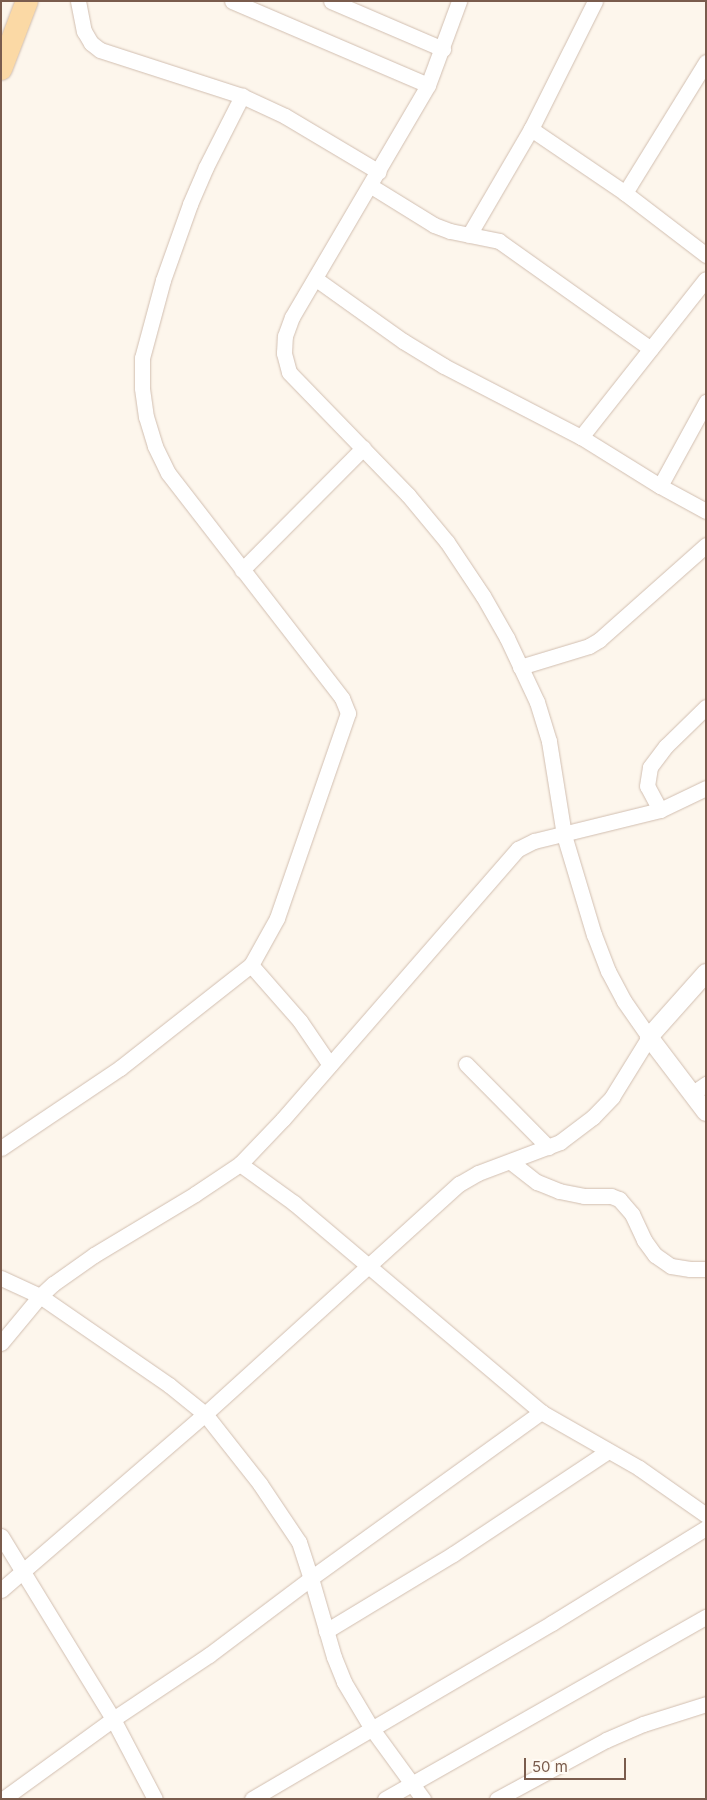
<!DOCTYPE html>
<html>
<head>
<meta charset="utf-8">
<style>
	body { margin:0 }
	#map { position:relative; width:707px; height:1800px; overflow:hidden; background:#fdf6ec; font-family:Inter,sans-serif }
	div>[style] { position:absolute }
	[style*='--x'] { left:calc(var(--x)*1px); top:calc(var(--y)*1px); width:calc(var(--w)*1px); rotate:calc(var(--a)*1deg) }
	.roads { filter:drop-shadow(0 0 1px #d1beb0) drop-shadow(0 0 1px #d1beb0) }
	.minor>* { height:15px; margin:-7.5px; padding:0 7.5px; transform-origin:7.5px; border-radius:7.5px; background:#fff }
	.tertiary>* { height:18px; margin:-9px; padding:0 9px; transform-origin:9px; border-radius:9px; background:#fff }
	.primary>* { height:22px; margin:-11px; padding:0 11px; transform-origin:11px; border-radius:11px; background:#fbd9a5 }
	span { translate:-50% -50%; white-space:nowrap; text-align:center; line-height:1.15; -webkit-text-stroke:5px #fffaf3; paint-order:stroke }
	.frame { position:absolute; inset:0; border:2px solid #7a5c4d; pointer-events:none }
	.scale { position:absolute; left:524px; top:1758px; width:102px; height:22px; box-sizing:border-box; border:2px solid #7a5c4d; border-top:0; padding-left:6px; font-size:15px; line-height:18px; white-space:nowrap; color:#7a5c4d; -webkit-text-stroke:4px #fffaf3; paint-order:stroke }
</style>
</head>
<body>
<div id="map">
	<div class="roads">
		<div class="minor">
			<div style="--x:78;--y:1;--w:31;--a:79"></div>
			<div style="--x:84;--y:31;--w:14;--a:60"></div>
			<div style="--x:91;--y:43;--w:11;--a:38"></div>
			<div style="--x:100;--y:50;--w:149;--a:17.9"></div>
			<div style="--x:242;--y:96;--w:47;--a:24.9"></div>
			<div style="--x:285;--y:116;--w:109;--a:30.8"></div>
			<div style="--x:232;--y:1;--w:213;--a:23.2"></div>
			<div style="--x:331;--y:1;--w:122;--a:23.2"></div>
			<div style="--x:531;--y:129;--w:114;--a:34.2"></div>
			<div style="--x:625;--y:193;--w:102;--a:37.4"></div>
			<div style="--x:371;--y:186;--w:74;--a:31.8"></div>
			<div style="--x:434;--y:225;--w:17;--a:21"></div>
			<div style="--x:450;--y:231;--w:50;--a:11.5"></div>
			<div style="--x:499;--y:241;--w:186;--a:35.4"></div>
			<div style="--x:625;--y:193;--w:154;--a:-58.3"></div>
			<div style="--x:469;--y:235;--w:123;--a:-59.7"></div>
			<div style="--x:531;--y:129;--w:143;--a:-63.4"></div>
			<div style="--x:316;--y:279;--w:107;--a:35.5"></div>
			<div style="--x:403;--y:341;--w:48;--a:31.4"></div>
			<div style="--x:444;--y:366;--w:154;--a:27.4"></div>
			<div style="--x:581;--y:437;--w:93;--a:31.8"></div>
			<div style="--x:660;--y:486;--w:52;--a:28.5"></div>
			<div style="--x:581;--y:437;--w:201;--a:-51.7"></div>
			<div style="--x:660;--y:486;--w:96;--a:-61.3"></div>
			<div style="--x:242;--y:570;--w:172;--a:-45.2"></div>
			<div style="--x:520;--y:667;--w:72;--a:-16.9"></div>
			<div style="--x:589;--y:646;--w:12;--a:-31"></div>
			<div style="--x:599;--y:640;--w:143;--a:-41.6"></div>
			<div style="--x:660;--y:810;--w:27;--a:-118"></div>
			<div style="--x:647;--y:786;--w:19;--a:-81"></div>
			<div style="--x:650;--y:767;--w:26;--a:-53"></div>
			<div style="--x:666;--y:746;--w:56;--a:-44.3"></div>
			<div style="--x:251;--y:965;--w:74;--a:48.8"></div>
			<div style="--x:300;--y:1021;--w:53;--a:55.7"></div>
			<div style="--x:466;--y:1064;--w:117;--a:45.3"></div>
			<div style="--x:693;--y:1093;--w:16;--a:-35"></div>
			<div style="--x:1;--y:1148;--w:143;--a:-33.9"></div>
			<div style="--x:120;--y:1068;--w:167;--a:-38.2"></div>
			<div style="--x:251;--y:965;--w:54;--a:-61"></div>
			<div style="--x:277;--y:918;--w:217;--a:-70.9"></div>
			<div style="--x:348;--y:713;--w:16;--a:-112"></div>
			<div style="--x:342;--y:698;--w:284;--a:-127.7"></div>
			<div style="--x:168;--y:473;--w:30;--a:-116"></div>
			<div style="--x:155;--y:446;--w:30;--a:-107"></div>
			<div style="--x:146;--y:417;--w:29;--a:-98"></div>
			<div style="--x:142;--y:388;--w:30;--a:-90"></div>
			<div style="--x:142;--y:358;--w:81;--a:-74.9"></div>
			<div style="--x:163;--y:280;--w:81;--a:-70.4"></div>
			<div style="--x:190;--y:204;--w:40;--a:-66.6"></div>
			<div style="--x:206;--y:167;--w:80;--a:-63.1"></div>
			<div style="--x:511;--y:1162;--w:33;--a:38"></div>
			<div style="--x:537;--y:1182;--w:24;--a:22"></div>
			<div style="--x:559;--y:1191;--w:25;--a:11"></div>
			<div style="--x:584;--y:1196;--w:27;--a:0"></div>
			<div style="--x:611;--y:1196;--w:9;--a:21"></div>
			<div style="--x:619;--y:1199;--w:20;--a:49"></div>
			<div style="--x:632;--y:1214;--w:29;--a:65"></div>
			<div style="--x:644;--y:1240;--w:19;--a:54"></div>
			<div style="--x:655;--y:1255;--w:19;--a:35"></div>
			<div style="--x:671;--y:1266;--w:19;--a:9"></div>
			<div style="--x:690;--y:1269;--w:16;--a:0"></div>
			<div style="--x:240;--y:1164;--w:67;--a:35.8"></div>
			<div style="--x:294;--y:1203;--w:324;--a:40.2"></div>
			<div style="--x:541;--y:1412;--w:113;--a:29.7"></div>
			<div style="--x:639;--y:1468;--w:82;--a:35"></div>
			<div style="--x:1;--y:1278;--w:43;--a:24.8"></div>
			<div style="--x:40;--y:1296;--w:157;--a:34.6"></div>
			<div style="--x:169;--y:1385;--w:46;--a:38.9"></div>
			<div style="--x:205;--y:1414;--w:89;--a:51.8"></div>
			<div style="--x:260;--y:1484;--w:70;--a:56.1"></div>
			<div style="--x:299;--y:1542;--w:38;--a:72"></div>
			<div style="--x:311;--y:1578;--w:82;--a:73.8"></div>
			<div style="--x:334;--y:1657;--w:27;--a:68"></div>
			<div style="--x:344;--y:1682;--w:55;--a:59.2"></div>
			<div style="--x:372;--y:1729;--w:87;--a:53.9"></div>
			<div style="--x:1;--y:1343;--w:61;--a:-50.3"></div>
			<div style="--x:40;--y:1296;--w:18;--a:-43"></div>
			<div style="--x:53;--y:1284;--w:50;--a:-35.3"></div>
			<div style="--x:94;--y:1255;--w:118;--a:-31.1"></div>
			<div style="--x:195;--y:1194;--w:54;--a:-33.7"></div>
			<div style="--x:240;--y:1164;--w:62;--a:-46.3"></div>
			<div style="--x:283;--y:1119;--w:358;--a:-49"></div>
			<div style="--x:518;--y:849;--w:18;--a:-27"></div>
			<div style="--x:534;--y:841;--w:130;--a:-13.8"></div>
			<div style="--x:660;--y:810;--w:51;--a:-25.6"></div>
			<div style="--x:1;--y:1536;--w:215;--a:58.5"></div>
			<div style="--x:113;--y:1719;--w:90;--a:62.3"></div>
			<div style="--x:1;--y:1590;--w:269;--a:-40.8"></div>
			<div style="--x:205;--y:1414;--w:343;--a:-42.2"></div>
			<div style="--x:459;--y:1184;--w:22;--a:-30"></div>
			<div style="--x:478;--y:1173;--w:88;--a:-20.7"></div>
			<div style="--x:560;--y:1142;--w:41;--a:-37.1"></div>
			<div style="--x:593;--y:1117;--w:28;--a:-46"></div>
			<div style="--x:612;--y:1097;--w:70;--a:-58.3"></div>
			<div style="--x:649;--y:1037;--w:44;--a:-124.8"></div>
			<div style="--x:624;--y:1001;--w:34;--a:-118"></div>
			<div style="--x:608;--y:971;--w:39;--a:-111"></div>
			<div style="--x:594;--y:935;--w:104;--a:-106.7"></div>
			<div style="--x:564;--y:835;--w:95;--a:-99.1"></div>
			<div style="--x:549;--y:741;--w:41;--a:-107.1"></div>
			<div style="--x:537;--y:702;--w:71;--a:-115.1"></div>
			<div style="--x:507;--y:638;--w:48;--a:-119.7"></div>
			<div style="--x:483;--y:596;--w:65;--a:-123.7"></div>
			<div style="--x:447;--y:542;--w:61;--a:-129.7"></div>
			<div style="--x:408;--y:495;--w:171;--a:-134.1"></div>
			<div style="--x:289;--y:372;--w:20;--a:-105"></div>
			<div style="--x:284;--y:353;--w:17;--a:-87"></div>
			<div style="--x:285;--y:336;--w:20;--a:-70"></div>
			<div style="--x:292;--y:317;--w:269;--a:-59.6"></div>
			<div style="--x:428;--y:85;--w:90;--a:-69.7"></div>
			<div style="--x:326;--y:1631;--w:149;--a:-31.2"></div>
			<div style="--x:453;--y:1554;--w:186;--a:-33.6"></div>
			<div style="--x:3;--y:1799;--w:136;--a:-36"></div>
			<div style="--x:113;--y:1719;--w:115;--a:-33.7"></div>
			<div style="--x:209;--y:1655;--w:128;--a:-37"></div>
			<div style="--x:311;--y:1578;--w:284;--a:-35.8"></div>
			<div style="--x:252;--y:1799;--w:348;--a:-30.4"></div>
			<div style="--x:552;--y:1623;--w:181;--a:-31.7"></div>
			<div style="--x:385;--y:1799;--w:369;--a:-29.6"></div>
			<div style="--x:497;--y:1799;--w:124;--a:-28.4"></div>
			<div style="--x:606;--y:1740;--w:40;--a:-23.4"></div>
			<div style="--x:643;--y:1724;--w:66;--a:-17.6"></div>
		</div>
		<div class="tertiary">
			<div style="--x:706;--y:973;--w:86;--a:131.7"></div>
			<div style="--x:649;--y:1037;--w:94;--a:52.8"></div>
		</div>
		<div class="primary">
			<div style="--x:1;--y:69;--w:73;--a:-69.1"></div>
		</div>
	</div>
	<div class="frame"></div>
	<div class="scale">50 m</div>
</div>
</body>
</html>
